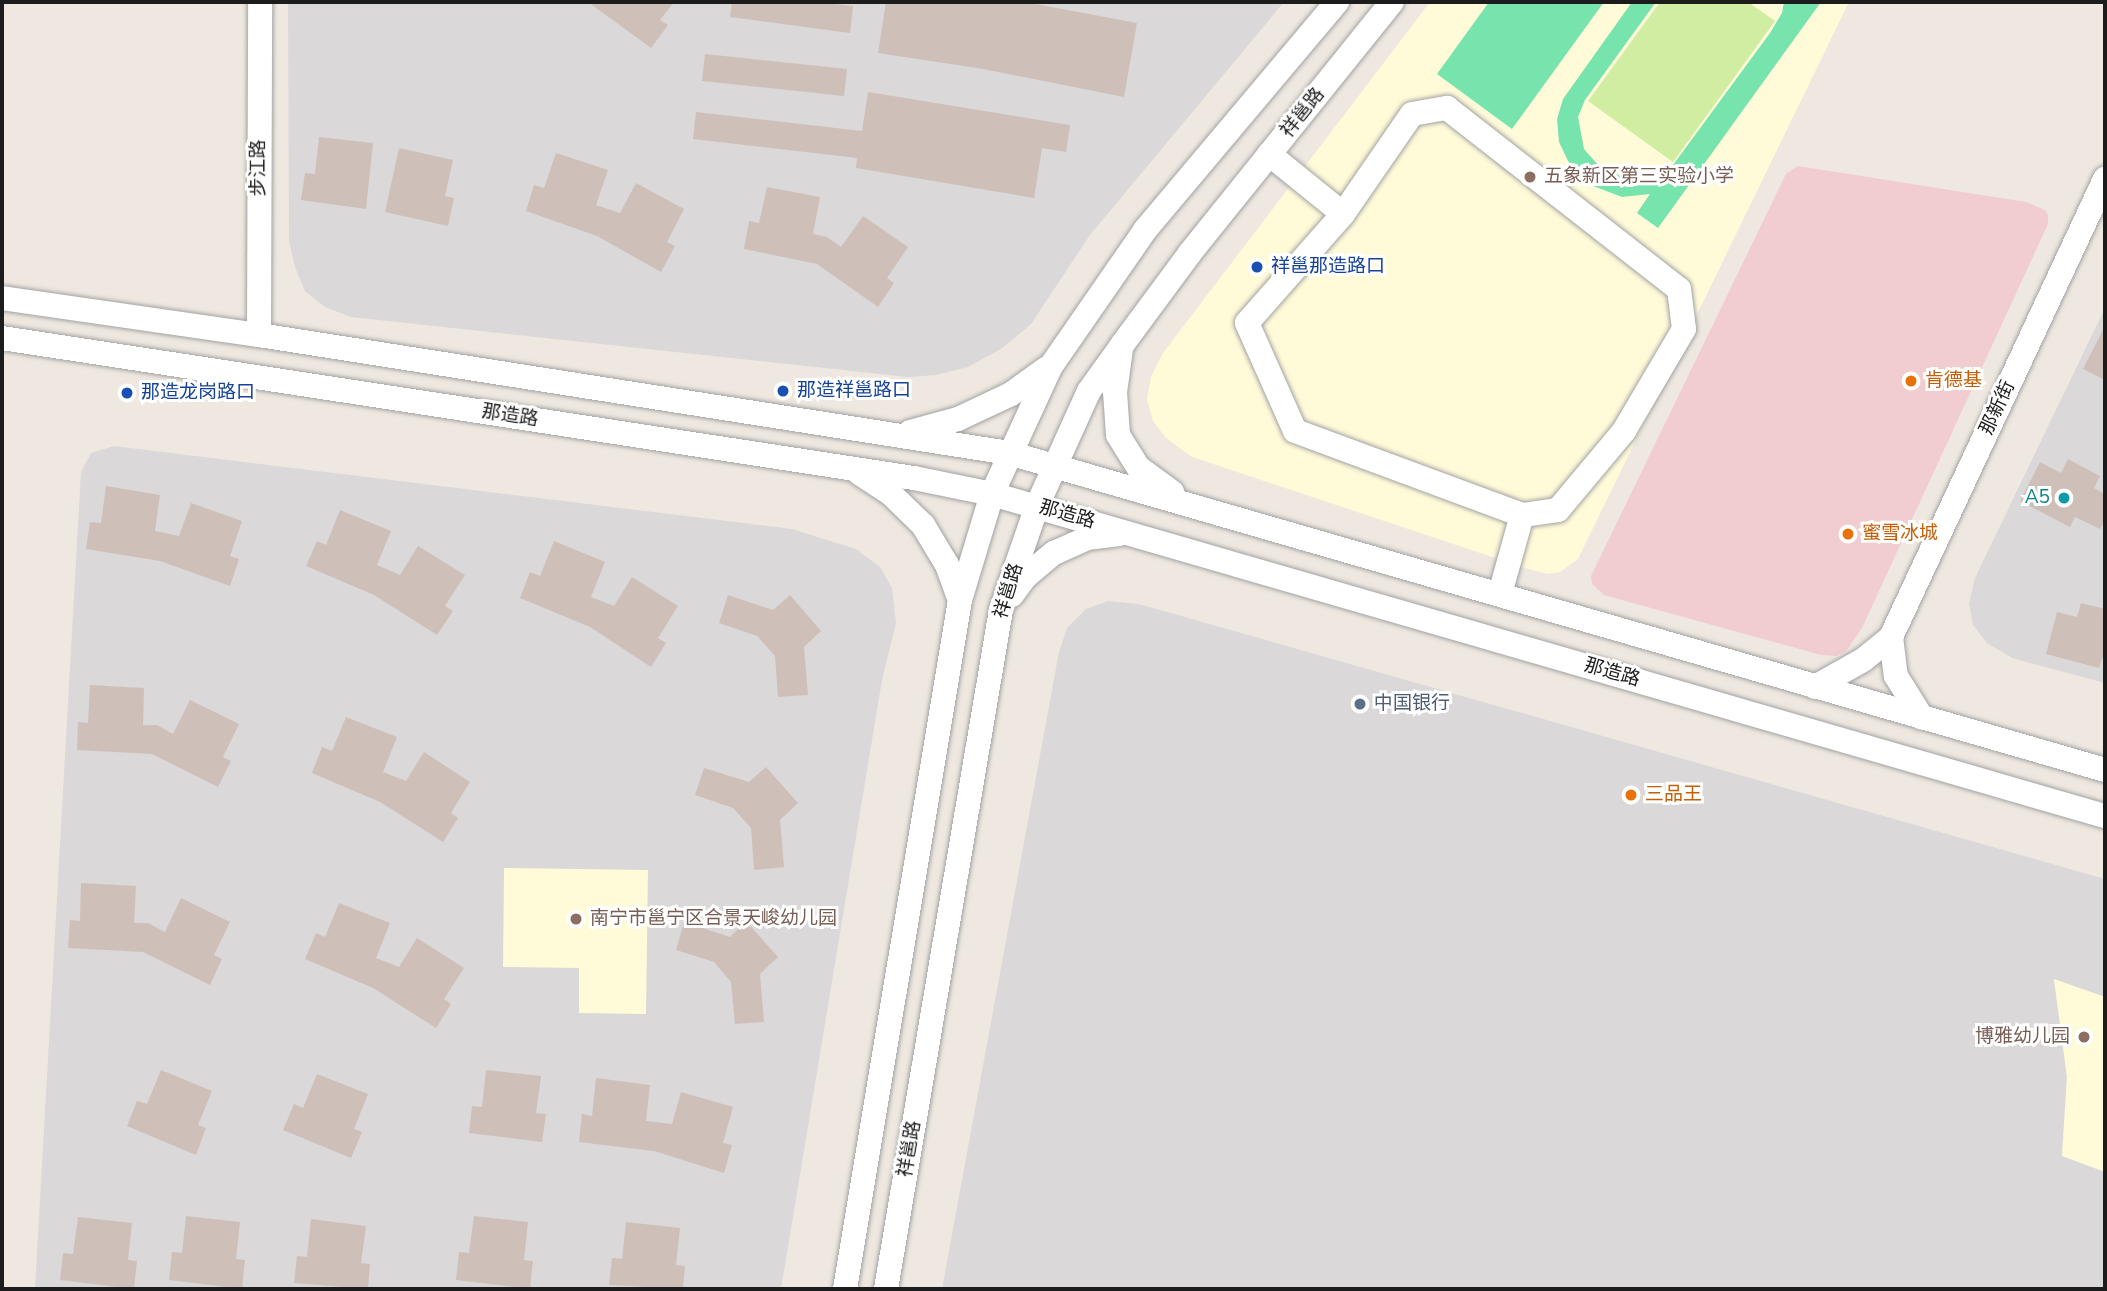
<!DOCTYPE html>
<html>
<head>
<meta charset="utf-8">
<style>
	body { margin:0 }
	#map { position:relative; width:2107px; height:1291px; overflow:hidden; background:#eee8e0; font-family:"Nunito Sans","Noto Sans SC",sans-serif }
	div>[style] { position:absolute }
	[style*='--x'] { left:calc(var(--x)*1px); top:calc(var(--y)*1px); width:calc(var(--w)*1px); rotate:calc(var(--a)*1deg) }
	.residential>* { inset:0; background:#dad8d9 }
	.commercial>* { inset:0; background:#f1cdd0 }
	.education>* { inset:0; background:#fffad8 }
	.grass>* { inset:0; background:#d0eda1 }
	.pitch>* { inset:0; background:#77e4ad }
	.building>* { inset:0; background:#cec0b9 }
	.roads { filter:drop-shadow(0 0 2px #a3a3a3) drop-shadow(0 0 2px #a3a3a3) }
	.minor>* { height:24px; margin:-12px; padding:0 12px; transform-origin:12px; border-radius:12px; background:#fff }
	.dots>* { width:19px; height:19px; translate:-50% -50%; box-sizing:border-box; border:4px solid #fff; border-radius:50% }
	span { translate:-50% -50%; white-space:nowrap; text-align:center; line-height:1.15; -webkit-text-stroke:6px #fff; paint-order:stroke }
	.street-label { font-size:19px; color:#1c1c1c }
	.education-label { font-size:19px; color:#785e54 }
	.left { translate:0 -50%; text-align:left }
	.right { translate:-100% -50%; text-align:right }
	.transit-label { font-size:19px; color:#164399 }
	.food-label { font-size:19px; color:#c56008 }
	.culture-label { font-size:19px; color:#0d838f }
	.service-label { font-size:19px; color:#4e5e75 }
	.frame { position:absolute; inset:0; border:4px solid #1c1c1c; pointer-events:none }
</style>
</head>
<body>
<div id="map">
	<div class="residential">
		<div style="clip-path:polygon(288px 2px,1284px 2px,1090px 235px,1031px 324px,1001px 349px,968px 367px,936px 375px,908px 377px,351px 317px,325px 307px,305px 291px,295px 267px,289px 241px)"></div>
		<div style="clip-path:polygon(2105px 308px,2105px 683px,2012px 658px,1987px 643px,1973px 625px,1969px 603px,1975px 578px)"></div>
		<div style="clip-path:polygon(114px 446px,792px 529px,856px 549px,880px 567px,892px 588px,896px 623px,882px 680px,781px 1289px,35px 1289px,81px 472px,91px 453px)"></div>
		<div style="clip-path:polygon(1108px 601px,1139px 604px,2105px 879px,2105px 997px,2054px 980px,2067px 1077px,2062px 1155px,2105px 1172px,2105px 1289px,942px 1289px,1059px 652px,1067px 628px,1086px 609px)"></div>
	</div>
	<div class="commercial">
		<div style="clip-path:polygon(1798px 166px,2026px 202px,2045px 210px,2048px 215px,2048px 224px,1862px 628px,1847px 650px,1836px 656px,1821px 655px,1604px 595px,1592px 584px,1591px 576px,1786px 174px)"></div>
	</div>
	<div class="education">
		<div style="clip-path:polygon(1430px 2px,1849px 2px,1578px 559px,1560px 572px,1548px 574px,1525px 568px,1192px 457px,1166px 438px,1153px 421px,1147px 399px,1151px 377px,1163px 353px)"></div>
		<div style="clip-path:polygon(504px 868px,648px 870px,646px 1014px,579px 1013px,579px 968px,503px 967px)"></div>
		<div style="clip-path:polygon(2054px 979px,2105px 997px,2105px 1172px,2062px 1156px,2067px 1077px)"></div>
	</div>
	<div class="grass">
		<div style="clip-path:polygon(1660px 2px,1748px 2px,1775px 21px,1673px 162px,1588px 101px)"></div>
	</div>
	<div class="pitch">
		<div style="clip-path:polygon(1489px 2px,1604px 2px,1512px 129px,1437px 74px)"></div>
		<div style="clip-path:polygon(1632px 2px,1656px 2px,1585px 100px,1578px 117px,1584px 149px,1600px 167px,1621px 176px,1643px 176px,1673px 165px,1770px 33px,1782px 13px,1784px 2px,1821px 2px,1658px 228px,1637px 213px,1650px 194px,1622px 197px,1588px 184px,1570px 165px,1559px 142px,1557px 119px,1563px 99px)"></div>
	</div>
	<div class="building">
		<div style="clip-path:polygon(588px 2px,674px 2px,660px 20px,668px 25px,651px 48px)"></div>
		<div style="clip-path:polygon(732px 2px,817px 2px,853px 6px,850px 33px,730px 17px)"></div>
		<div style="clip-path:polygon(886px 2px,1025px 2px,1137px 23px,1124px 97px,983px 69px,878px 53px)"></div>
		<div style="clip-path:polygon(705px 54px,847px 69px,844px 96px,702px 81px)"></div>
		<div style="clip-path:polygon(868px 92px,1070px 125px,1066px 152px,1042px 148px,1034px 198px,856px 168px,857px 158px,693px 139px,696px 112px,862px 131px)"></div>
		<div style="clip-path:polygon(319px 137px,373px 143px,366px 209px,301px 200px,305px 173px,315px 174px)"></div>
		<div style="clip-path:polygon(399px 148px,453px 160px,445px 196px,454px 198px,448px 226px,385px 212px)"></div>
		<div style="clip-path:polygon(556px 153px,608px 170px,596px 205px,620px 213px,636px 183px,684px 209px,667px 242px,675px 246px,661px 272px,597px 236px,526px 211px,534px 185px,544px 188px)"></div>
		<div style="clip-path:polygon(767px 187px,820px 197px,813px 234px,827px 237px,841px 247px,863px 216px,908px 247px,887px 278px,894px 283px,878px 307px,817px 264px,744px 249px,749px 221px,759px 223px)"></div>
		<div style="clip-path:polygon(2105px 326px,2105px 380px,2083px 369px)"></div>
		<div style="clip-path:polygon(2068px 459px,2100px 476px,2094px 488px,2105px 494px,2105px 520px,2100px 529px,2075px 517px,2070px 527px,2020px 501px,2040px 462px,2061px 473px)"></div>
		<div style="clip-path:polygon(106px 486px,160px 495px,155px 531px,179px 536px,191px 503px,242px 521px,230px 556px,239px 559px,230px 586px,160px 561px,86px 549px,90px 522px,101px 523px)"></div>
		<div style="clip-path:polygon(340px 510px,391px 531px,377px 565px,400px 575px,418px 546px,465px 575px,445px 606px,453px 611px,437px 635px,374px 595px,306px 566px,317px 541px,326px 545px)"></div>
		<div style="clip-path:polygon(554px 541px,605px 562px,591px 597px,614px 606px,632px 577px,678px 606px,658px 638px,666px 643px,651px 667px,590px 627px,520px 598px,530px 572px,540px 576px)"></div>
		<div style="clip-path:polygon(728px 595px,773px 610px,790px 595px,821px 631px,804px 647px,808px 695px,778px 697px,775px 656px,757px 636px,719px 623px)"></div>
		<div style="clip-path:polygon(2081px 603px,2105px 609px,2105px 659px,2102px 658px,2099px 668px,2046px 654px,2057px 612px,2077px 617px)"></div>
		<div style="clip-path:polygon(90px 685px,144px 688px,143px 725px,157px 725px,173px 734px,190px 700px,239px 724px,223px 757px,231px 761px,218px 787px,152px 754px,77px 750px,78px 722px,88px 723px)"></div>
		<div style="clip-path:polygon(346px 717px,397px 737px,383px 772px,406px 781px,424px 752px,470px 782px,451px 813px,458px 818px,443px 842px,380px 802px,312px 773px,322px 747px,332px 751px)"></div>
		<div style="clip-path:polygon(766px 767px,798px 803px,780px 820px,784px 867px,754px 870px,751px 828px,733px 808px,695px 795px,704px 768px,749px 782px)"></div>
		<div style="clip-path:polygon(81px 883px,136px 886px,134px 923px,148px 923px,165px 932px,181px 898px,230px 922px,214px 955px,222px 959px,210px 985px,143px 952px,68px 948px,70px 920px,80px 921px)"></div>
		<div style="clip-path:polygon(339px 903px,390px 923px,376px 958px,399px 967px,417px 938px,464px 968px,444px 999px,451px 1004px,436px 1028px,373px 988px,305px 959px,316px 933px,325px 937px)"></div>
		<div style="clip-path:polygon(746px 921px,778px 957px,760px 974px,764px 1022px,735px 1024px,731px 982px,714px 962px,676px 950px,684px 922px,730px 937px)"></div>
		<div style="clip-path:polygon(161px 1070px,212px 1091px,198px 1125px,206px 1128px,196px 1155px,127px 1126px,137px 1101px,147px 1104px)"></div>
		<div style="clip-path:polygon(486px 1070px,541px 1076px,536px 1113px,546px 1114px,542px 1142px,469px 1133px,472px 1106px,482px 1107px)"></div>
		<div style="clip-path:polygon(317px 1074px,368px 1094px,354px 1129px,362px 1132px,351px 1158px,283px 1130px,294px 1104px,303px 1108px)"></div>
		<div style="clip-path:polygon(596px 1078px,650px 1085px,646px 1121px,672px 1124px,681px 1092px,733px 1107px,723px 1143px,732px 1145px,724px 1173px,654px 1151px,579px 1142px,582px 1114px,592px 1116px)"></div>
		<div style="clip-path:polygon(186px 1216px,240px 1222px,236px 1259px,245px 1260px,242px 1289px,169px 1280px,172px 1252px,182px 1253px)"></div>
		<div style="clip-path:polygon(474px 1216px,528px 1222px,524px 1260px,533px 1261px,530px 1289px,456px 1280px,459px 1252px,469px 1253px)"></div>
		<div style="clip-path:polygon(78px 1217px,132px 1223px,128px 1260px,137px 1261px,134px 1289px,60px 1280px,63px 1253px,73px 1254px)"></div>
		<div style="clip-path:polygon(311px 1219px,366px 1226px,361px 1263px,370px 1264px,368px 1289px,294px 1283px,297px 1256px,307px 1257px)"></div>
		<div style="clip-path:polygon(626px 1222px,680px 1228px,676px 1265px,685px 1266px,683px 1289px,609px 1285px,612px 1258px,622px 1259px)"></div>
	</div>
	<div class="roads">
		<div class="minor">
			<div style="--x:1269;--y:154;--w:95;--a:39"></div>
			<div style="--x:1343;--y:214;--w:145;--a:131.4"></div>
			<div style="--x:1247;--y:323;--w:118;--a:66"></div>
			<div style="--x:1295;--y:431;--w:242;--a:20.3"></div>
			<div style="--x:1522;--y:515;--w:82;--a:105.6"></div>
			<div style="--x:1343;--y:214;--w:121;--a:-55.4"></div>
			<div style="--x:1412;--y:114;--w:36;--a:-10"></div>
			<div style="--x:1447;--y:108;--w:294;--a:38"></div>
			<div style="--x:1679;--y:289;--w:40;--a:82.9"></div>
			<div style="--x:1684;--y:329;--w:118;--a:120.5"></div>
			<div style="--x:1624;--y:431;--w:103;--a:129.9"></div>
			<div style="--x:1558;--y:510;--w:36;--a:172"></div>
			<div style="--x:2;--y:298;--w:260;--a:8.2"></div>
			<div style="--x:259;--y:335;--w:759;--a:8.94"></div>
			<div style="--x:1009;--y:453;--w:1141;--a:16.13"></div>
			<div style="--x:259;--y:335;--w:333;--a:-89.8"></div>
			<div style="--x:2;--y:338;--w:923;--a:8.73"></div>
			<div style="--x:914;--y:478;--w:80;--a:11.6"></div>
			<div style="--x:992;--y:494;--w:1159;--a:16.14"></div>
			<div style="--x:1121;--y:349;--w:43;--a:97.9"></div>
			<div style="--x:1115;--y:392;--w:43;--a:86"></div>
			<div style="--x:1118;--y:435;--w:39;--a:58"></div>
			<div style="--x:1139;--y:468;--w:41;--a:36"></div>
			<div style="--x:910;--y:432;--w:50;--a:-15.2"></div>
			<div style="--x:958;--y:419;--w:59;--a:-25.3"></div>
			<div style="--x:1011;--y:394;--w:44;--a:-35.8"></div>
			<div style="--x:859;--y:473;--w:38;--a:33"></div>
			<div style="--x:891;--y:494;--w:45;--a:44.1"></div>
			<div style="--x:923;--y:525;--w:47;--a:59"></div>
			<div style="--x:947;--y:565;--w:37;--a:70"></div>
			<div style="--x:1012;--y:595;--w:22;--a:-54"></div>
			<div style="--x:1025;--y:577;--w:38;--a:-40"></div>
			<div style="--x:1054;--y:553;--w:36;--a:-24"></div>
			<div style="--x:1087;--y:538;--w:32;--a:-7"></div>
			<div style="--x:1891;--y:637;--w:506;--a:-64.96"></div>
			<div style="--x:1815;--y:687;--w:55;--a:-29.4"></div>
			<div style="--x:1863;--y:660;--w:36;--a:-39"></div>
			<div style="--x:1891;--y:637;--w:39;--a:83"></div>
			<div style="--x:1896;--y:676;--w:49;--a:58.2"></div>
			<div style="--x:845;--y:1289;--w:699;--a:-80.52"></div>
			<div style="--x:960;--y:600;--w:111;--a:-73.2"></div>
			<div style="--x:992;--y:494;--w:141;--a:-65.3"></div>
			<div style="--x:1051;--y:366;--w:165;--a:-55.3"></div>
			<div style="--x:1145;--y:230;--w:298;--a:-49.9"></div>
			<div style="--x:886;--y:1289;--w:689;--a:-80.39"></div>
			<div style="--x:1001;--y:610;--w:110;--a:-70.9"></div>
			<div style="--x:1037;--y:506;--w:126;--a:-65.7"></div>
			<div style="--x:1089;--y:391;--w:57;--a:-54.3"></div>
			<div style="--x:1122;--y:345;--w:114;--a:-53.5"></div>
			<div style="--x:1190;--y:253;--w:322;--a:-51.2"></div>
		</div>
	</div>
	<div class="dots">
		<div style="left:1530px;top:177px;background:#8d6e63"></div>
		<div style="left:1257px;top:267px;background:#1a4fb4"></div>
		<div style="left:1911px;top:381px;background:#e8710a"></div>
		<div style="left:783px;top:391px;background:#1a4fb4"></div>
		<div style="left:127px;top:393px;background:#1a4fb4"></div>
		<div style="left:2064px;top:498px;background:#0f9aa8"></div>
		<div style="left:1848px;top:534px;background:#e8710a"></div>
		<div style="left:1360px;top:704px;background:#5c6f8a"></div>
		<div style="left:1631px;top:795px;background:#e8710a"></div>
		<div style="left:576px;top:919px;background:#8d6e63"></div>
		<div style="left:2084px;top:1037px;background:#8d6e63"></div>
	</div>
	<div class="street-label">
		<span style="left:1303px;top:113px;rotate:-51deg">祥邕路</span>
		<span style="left:259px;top:168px;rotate:-90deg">步江路</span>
		<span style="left:1998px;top:408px;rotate:-65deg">那新街</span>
		<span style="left:510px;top:416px;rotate:9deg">那造路</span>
		<span style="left:1067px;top:515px;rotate:16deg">那造路</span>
		<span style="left:1009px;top:591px;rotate:-73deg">祥邕路</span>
		<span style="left:1612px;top:673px;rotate:16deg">那造路</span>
		<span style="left:910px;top:1149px;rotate:-80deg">祥邕路</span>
	</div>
	<div class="education-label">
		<span class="left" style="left:1544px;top:177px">五象新区第三实验小学</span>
		<span class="left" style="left:590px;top:919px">南宁市邕宁区合景天峻幼儿园</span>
		<span class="right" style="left:2070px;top:1037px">博雅幼儿园</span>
	</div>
	<div class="transit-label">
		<span class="left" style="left:1271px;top:267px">祥邕那造路口</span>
		<span class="left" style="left:797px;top:391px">那造祥邕路口</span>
		<span class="left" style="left:141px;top:393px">那造龙岗路口</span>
	</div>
	<div class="food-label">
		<span class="left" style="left:1925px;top:381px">肯德基</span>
		<span class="left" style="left:1862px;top:534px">蜜雪冰城</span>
		<span class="left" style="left:1645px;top:795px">三品王</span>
	</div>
	<div class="culture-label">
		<span class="right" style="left:2050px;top:498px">A5</span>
	</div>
	<div class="service-label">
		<span class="left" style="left:1374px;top:704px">中国银行</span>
	</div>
	<div class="frame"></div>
</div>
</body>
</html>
